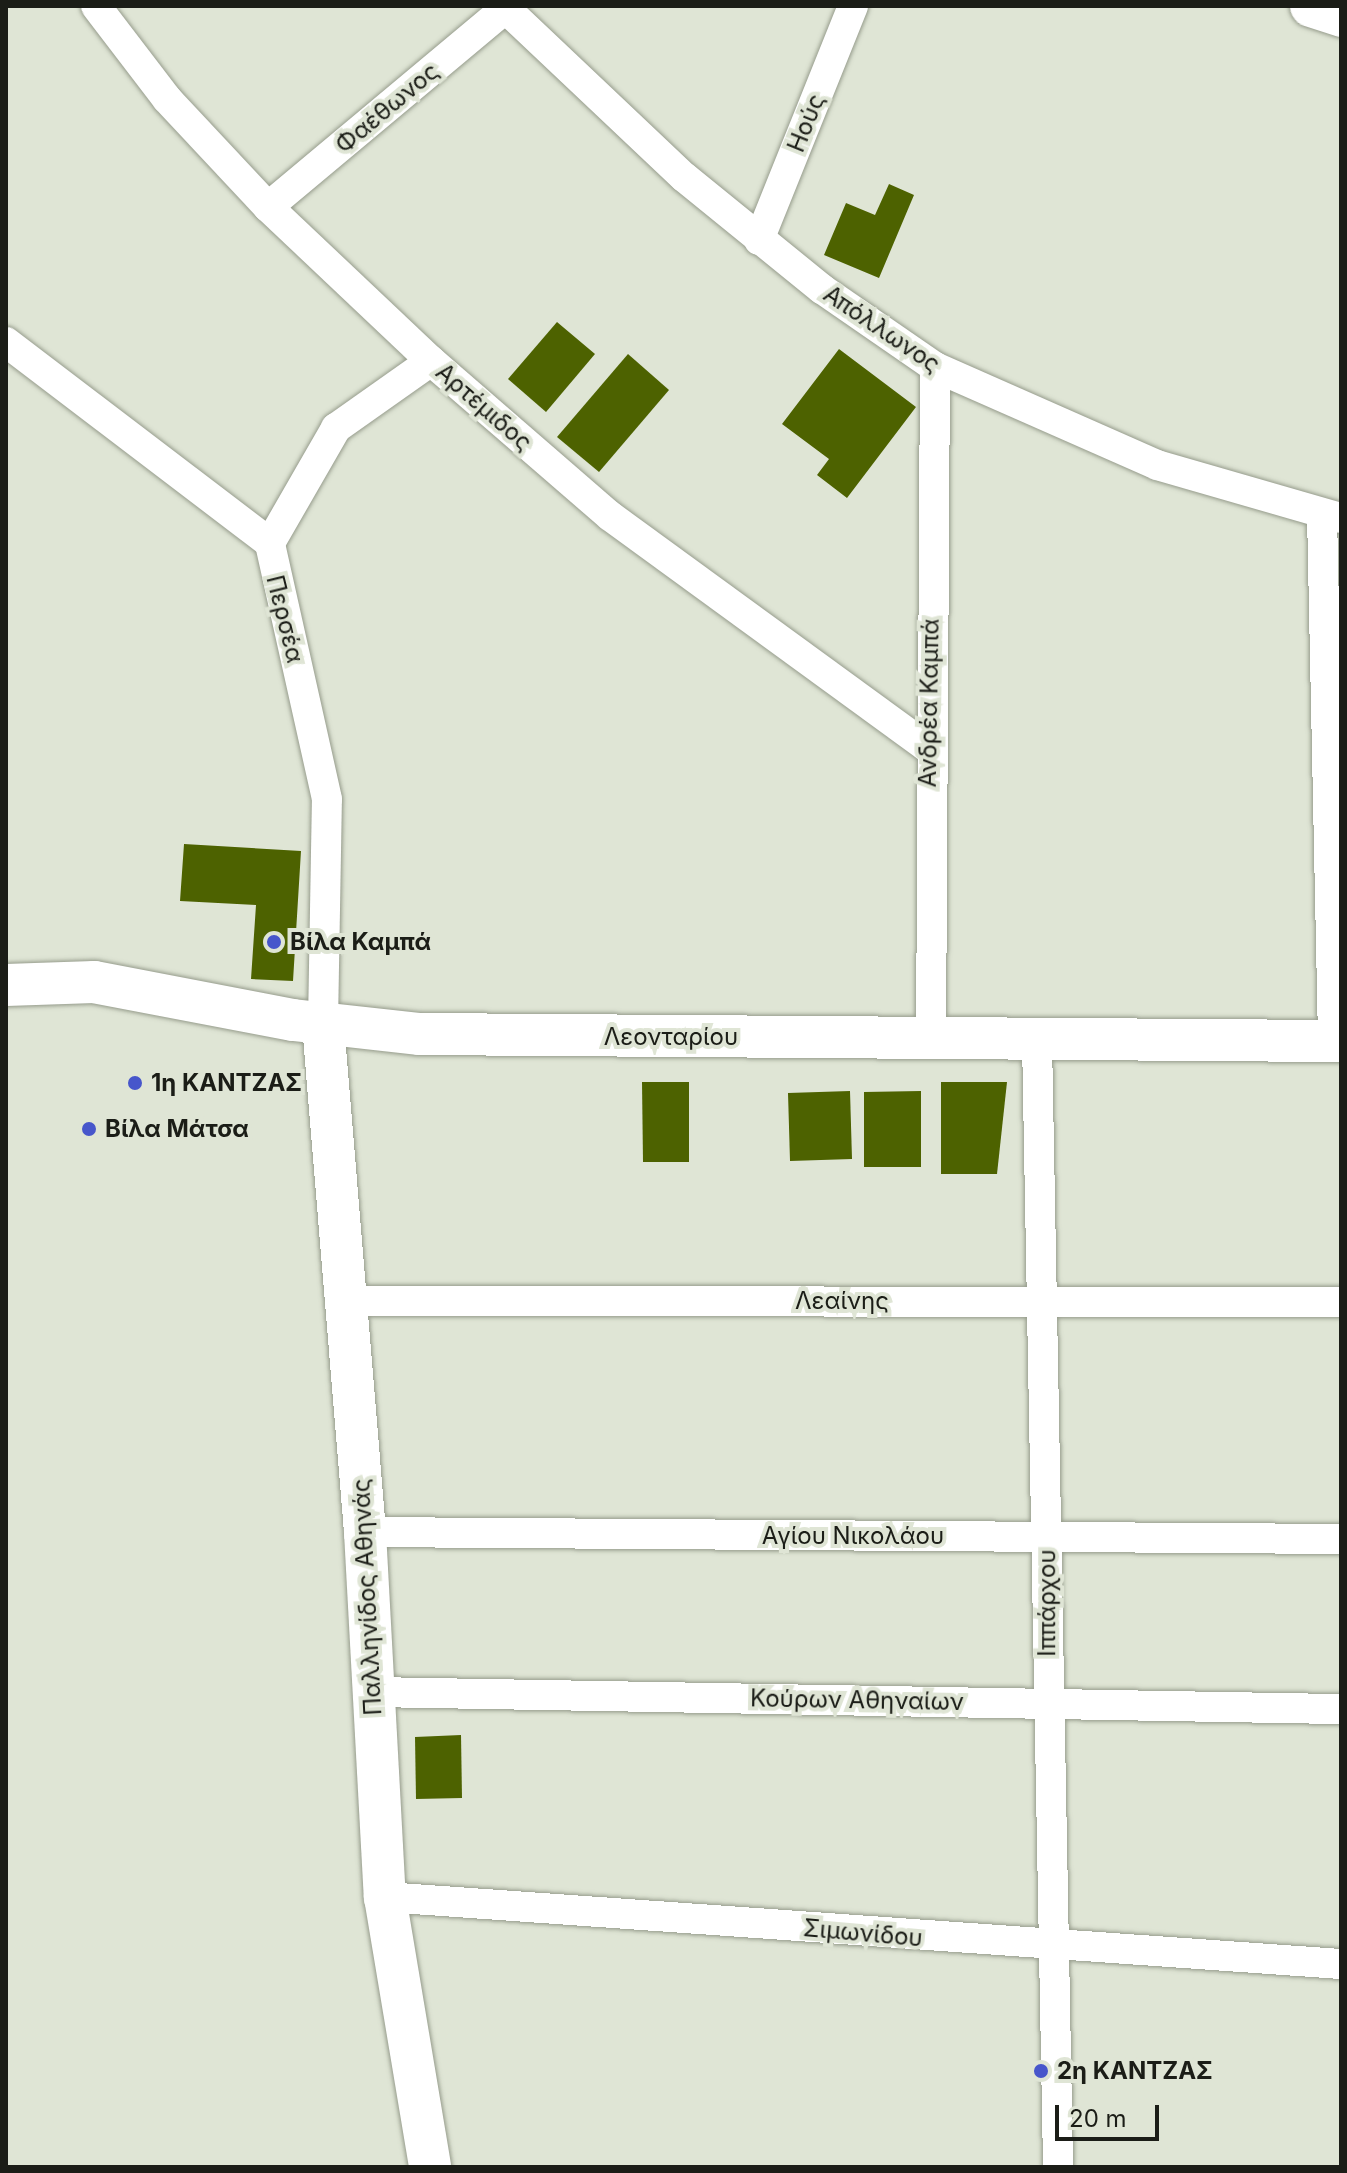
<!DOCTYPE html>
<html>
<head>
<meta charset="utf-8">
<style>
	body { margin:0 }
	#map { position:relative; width:1347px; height:2173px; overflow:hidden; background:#dfe5d5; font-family:Inter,sans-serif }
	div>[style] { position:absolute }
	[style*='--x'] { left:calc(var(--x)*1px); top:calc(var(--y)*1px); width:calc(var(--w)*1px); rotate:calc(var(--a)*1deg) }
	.building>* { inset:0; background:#4d6200 }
	.roads { filter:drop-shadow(0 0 2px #969c8c) drop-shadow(0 0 2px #969c8c) }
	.street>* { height:30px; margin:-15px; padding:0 15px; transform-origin:15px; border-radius:15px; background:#fff }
	.secondary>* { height:42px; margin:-21px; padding:0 21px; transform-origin:21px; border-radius:21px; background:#fff }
	.dots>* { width:22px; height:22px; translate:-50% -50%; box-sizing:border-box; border:4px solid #dfe5d5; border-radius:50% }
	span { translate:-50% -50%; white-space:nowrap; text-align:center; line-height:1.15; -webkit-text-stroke:8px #dfe5d5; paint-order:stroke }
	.street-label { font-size:24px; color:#1b1d17 }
	.poi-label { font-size:24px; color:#1b1d17; font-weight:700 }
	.left { translate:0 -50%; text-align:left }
	.frame { position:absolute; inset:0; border:8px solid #1b1d17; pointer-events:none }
	.scale { position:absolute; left:1055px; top:2105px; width:104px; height:36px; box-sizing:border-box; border:4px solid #1b1d17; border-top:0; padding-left:10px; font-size:24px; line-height:28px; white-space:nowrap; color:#1b1d17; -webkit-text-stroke:6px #dfe5d5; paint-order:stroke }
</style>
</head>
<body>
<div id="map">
	<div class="building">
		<div style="clip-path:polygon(889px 184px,914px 195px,879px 278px,824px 255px,846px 203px,875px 215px)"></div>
		<div style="clip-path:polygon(557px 322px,595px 354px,546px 412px,508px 379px)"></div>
		<div style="clip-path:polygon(839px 349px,916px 407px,847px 498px,817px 475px,829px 459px,782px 424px)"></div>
		<div style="clip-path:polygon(628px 354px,669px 390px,599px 472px,557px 437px)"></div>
		<div style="clip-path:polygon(184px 844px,301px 851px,293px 981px,251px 979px,256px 905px,180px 901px)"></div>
		<div style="clip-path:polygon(642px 1082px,689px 1082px,689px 1162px,643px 1162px)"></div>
		<div style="clip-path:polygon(941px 1082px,1007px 1082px,997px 1174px,941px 1174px)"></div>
		<div style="clip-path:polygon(850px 1091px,852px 1159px,790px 1161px,788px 1093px)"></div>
		<div style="clip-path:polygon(921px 1091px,921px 1167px,864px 1167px,864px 1092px)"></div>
		<div style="clip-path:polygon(461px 1735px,462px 1798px,416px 1799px,415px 1737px)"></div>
	</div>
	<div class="roads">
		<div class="street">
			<div style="--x:96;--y:6;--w:117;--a:52.6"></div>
			<div style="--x:167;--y:99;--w:148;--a:46.9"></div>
			<div style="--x:268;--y:207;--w:224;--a:43.4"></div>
			<div style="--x:431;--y:361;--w:237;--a:40.9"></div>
			<div style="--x:610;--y:516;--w:394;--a:36.1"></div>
			<div style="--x:503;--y:6;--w:249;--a:43.4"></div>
			<div style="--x:684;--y:177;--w:178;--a:39.1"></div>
			<div style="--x:822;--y:289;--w:137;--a:34.6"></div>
			<div style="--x:935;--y:367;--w:243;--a:23.8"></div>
			<div style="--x:1157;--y:465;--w:191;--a:16.1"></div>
			<div style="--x:268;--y:207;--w:309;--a:-39.9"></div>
			<div style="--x:759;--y:240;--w:252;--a:-68.1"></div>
			<div style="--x:6;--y:342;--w:332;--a:37.3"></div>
			<div style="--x:1322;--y:514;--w:527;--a:88.8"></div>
			<div style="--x:323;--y:1024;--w:225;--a:-89"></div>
			<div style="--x:327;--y:799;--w:262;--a:-102.6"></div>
			<div style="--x:270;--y:543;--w:133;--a:-60.1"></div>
			<div style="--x:336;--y:428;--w:116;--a:-35.2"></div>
			<div style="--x:931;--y:1039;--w:672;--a:-89.66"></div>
			<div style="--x:1037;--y:1040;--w:1127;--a:88.93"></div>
			<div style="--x:343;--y:1301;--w:998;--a:0.06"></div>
			<div style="--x:365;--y:1532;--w:976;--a:0.41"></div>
			<div style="--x:372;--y:1692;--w:969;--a:1.01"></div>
			<div style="--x:385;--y:1897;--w:958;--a:4.01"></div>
		</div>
		<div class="secondary">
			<div style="--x:1311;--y:6;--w:32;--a:18"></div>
			<div style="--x:6;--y:985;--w:88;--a:-2"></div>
			<div style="--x:94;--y:982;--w:203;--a:10.8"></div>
			<div style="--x:293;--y:1020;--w:128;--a:6.3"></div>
			<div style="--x:420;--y:1034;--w:921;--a:0.44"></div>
			<div style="--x:323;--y:1024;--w:510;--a:85.27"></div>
			<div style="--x:365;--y:1532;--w:366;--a:86.9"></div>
			<div style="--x:385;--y:1897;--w:274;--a:80.5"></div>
		</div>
	</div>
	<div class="dots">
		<div style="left:274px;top:942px;background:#4756cb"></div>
		<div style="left:135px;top:1083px;background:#4756cb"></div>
		<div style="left:89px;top:1129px;background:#4756cb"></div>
		<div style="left:1041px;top:2071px;background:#4756cb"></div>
	</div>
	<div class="street-label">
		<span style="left:387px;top:108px;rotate:-40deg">Φαέθωνος</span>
		<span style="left:806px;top:123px;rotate:-68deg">Ηούς</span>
		<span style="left:882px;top:329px;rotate:34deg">Απόλλωνος</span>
		<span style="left:484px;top:407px;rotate:41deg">Αρτέμιδος</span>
		<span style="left:285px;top:619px;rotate:76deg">Περσέα</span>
		<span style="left:929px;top:703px;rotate:-89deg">Ανδρέα Καμπά</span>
		<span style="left:671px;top:1037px">Λεονταρίου</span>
		<span style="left:842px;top:1301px">Λεαίνης</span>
		<span style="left:853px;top:1536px">Αγίου Νικολάου</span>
		<span style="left:367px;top:1597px;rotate:-93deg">Παλληνίδος Αθηνάς</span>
		<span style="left:1047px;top:1603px;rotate:-90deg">Ιππάρχου</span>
		<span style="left:857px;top:1700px;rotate:1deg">Κούρων Αθηναίων</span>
		<span style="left:863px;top:1933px;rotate:5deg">Σιμωνίδου</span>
	</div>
	<div class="poi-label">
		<span class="left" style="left:290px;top:942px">Βίλα Καμπά</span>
		<span class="left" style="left:151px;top:1083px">1η ΚΑΝΤΖΑΣ</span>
		<span class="left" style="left:105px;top:1129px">Βίλα Μάτσα</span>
		<span class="left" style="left:1057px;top:2071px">2η ΚΑΝΤΖΑΣ</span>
	</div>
	<div class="frame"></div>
	<div class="scale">20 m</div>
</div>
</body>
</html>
